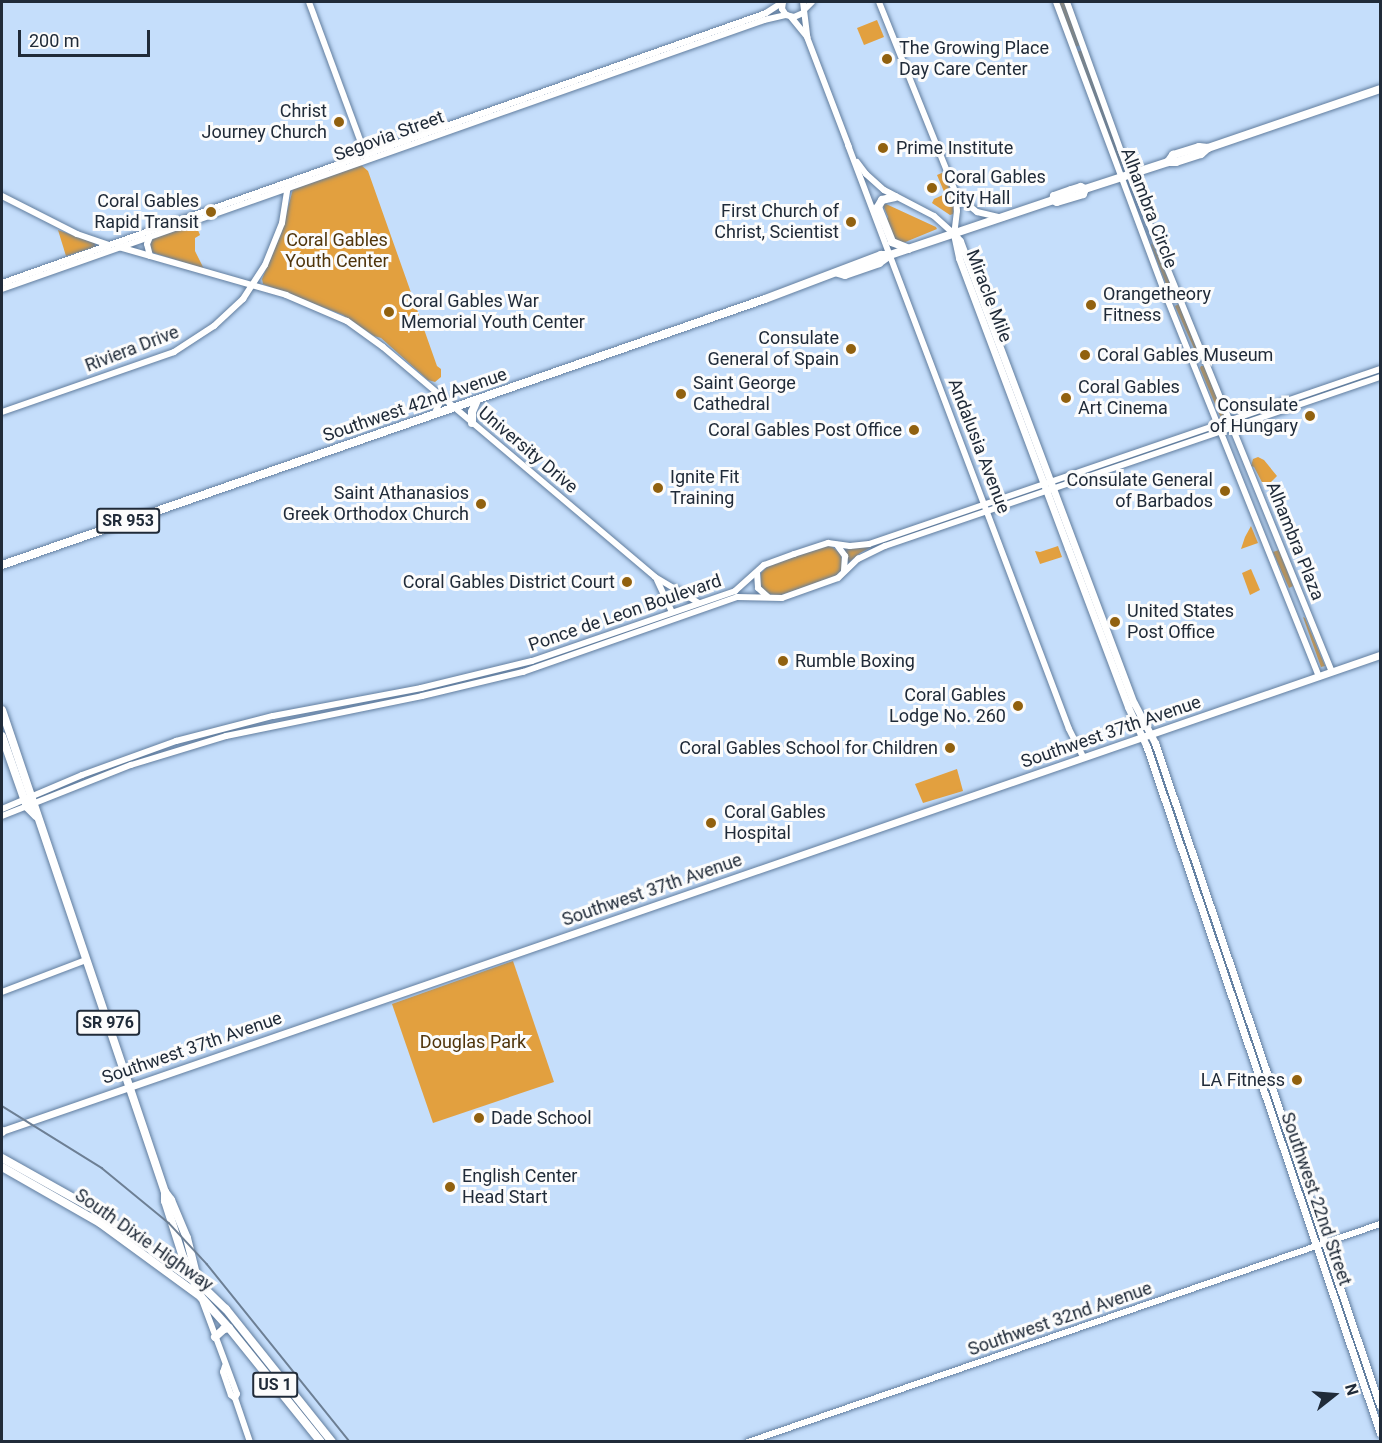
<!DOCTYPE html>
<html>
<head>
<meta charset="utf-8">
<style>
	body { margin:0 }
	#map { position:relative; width:1382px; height:1443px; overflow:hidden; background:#c5defb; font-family:Roboto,sans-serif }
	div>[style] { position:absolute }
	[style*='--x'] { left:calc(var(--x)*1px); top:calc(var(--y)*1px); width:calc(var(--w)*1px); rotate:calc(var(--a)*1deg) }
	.green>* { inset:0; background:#e2a03f }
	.roads { filter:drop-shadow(0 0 2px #617d9e) drop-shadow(0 0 2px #617d9e) }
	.tertiary>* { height:6px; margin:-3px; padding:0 3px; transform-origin:3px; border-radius:3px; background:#fff }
	.secondary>* { height:7px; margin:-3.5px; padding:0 3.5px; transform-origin:3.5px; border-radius:3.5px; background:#fff }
	.primary>* { height:8px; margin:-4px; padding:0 4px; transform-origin:4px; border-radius:4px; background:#fff }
	.trunk>* { height:8px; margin:-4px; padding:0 4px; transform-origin:4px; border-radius:4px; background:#fff }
	.rail>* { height:1.5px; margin:-0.75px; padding:0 0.75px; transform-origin:0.75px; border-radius:0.75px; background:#6d7f94 }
	.dots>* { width:16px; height:16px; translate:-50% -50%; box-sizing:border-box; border:3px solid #fcfcfc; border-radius:50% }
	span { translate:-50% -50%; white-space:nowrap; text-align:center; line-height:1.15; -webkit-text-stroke:6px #fcfcfc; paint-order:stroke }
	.shield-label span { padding:2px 4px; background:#fcfcfc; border:2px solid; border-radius:4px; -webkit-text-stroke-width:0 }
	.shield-label { font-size:16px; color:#202b39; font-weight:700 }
	.poi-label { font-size:18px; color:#202b39 }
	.left { translate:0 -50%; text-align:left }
	.right { translate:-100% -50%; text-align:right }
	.street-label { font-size:18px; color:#202b39 }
	.park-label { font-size:18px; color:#50350c }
	.frame { position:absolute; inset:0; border:3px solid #202b39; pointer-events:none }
	.north { position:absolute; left:1304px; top:1365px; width:60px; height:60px; -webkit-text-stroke:4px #fcfcfc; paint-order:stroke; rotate:73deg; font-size:16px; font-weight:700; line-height:24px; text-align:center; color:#202b39 }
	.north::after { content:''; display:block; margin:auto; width:21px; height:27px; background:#202b39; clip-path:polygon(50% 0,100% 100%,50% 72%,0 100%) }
	.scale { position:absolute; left:18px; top:30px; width:132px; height:27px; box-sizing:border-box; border:3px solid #202b39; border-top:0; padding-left:8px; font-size:18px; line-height:21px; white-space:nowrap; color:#202b39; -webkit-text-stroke:4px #fcfcfc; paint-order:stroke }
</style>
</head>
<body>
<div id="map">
	<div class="green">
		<div style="clip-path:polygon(1058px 2px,1065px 2px,1081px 45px,1075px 47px)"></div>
		<div style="clip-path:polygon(877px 20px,884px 37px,864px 45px,857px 28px)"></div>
		<div style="clip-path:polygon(1083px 50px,1125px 165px,1121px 166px,1111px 145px,1076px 52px)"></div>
		<div style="clip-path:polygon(361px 165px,368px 171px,437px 366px,441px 369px,441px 377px,435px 382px,428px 380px,381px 338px,374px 336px,343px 315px,263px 284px,262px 279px,281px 234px,293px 189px)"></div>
		<div style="clip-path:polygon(944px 172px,954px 203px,953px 214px,950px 215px,932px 203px,934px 199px,945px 194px,937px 175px)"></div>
		<div style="clip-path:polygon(886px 204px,936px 227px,937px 229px,903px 243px,893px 239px,886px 222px,888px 217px,883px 205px)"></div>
		<div style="clip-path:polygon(195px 223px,200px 235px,195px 238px,195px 251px,204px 269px,151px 252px,149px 244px,153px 238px)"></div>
		<div style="clip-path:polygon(58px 230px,95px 243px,95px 247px,66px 256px)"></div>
		<div style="clip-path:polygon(1152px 243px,1174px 292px,1170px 294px,1151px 245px)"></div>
		<div style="clip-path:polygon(1179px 304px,1198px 352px,1197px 355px,1175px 306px)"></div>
		<div style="clip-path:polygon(1201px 366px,1204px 366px,1224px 415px,1220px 416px,1200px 368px)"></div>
		<div style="clip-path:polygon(1258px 457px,1264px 460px,1277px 476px,1265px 488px,1254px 467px,1251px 466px,1253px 459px)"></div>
		<div style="clip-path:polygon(1251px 526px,1258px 543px,1241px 549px,1245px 537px)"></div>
		<div style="clip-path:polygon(824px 546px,831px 546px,841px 554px,843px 568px,835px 577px,778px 596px,767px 594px,760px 586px,761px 573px,768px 566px)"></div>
		<div style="clip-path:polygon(873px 546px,860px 553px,848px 563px,844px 548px)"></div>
		<div style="clip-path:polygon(1058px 546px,1062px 557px,1040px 564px,1035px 551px,1040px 552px)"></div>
		<div style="clip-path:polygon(1279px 550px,1293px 586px,1289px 588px,1273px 552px)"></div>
		<div style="clip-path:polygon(1251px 569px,1260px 590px,1250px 595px,1242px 573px)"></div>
		<div style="clip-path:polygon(1303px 617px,1305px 618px,1325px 666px,1321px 667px)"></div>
		<div style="clip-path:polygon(957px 769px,963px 791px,923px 803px,915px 784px)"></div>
		<div style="clip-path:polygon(513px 961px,554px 1082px,433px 1123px,392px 1004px)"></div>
	</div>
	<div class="roads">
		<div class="tertiary">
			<div style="--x:309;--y:2;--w:164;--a:69.7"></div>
			<div style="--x:783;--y:2;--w:7;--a:98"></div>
			<div style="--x:782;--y:9;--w:7;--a:56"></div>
			<div style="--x:786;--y:15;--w:8;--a:14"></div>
			<div style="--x:794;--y:17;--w:10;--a:-24"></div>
			<div style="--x:803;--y:2;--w:35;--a:83"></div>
			<div style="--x:807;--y:37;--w:118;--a:69.1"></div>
			<div style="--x:879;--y:2;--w:207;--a:68.1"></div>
			<div style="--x:956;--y:194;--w:17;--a:87"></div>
			<div style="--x:957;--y:211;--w:23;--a:97"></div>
			<div style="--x:1056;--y:2;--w:319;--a:69.5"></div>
			<div style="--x:1168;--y:301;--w:405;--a:68.1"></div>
			<div style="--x:1067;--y:2;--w:194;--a:70.1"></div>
			<div style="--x:1133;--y:184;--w:527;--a:67.82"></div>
			<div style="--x:805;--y:9;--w:10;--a:-45"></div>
			<div style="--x:791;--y:17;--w:26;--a:51"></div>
			<div style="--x:848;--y:145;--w:624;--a:69.27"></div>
			<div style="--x:1069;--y:729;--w:31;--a:63"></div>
			<div style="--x:857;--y:162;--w:15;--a:53"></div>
			<div style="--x:866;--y:174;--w:24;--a:42"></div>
			<div style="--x:884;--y:190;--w:56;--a:27.5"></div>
			<div style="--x:934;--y:216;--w:27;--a:42"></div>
			<div style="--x:956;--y:195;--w:27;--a:39"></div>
			<div style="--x:977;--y:212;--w:26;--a:13"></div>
			<div style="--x:2;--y:196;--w:84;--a:26.9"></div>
			<div style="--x:77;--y:234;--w:34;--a:19"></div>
			<div style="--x:119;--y:247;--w:174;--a:16"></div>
			<div style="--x:286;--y:295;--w:66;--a:23.1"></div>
			<div style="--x:347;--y:321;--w:44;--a:35.8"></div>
			<div style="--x:383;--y:347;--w:356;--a:40.2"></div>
			<div style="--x:655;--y:577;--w:51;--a:30.6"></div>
			<div style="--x:150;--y:256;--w:12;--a:-104"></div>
			<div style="--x:147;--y:244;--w:8;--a:-67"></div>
			<div style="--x:2;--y:283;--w:810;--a:-19.46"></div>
			<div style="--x:766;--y:13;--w:20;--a:-33"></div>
			<div style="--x:2;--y:289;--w:808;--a:-19.44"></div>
			<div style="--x:764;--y:20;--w:23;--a:-13"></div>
			<div style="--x:2;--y:412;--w:182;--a:-19.2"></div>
			<div style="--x:174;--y:352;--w:48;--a:-33"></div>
			<div style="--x:214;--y:326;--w:40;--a:-43"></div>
			<div style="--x:243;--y:299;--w:40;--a:-57.1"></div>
			<div style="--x:265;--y:265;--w:45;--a:-68"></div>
			<div style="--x:282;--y:223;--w:39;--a:-81"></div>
			<div style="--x:434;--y:415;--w:12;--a:-66"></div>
			<div style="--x:439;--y:404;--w:10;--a:-101"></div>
			<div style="--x:837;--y:545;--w:14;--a:54"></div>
			<div style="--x:845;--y:556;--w:15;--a:94"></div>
			<div style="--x:757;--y:573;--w:15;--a:86"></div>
			<div style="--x:758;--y:588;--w:13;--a:42"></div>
			<div style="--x:657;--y:580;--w:35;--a:65"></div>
			<div style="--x:2;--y:809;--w:87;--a:-23"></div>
			<div style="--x:82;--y:775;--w:100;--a:-19.9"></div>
			<div style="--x:176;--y:741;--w:100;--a:-14.5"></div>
			<div style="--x:273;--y:716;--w:151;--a:-10.7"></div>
			<div style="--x:421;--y:688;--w:114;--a:-13.7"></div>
			<div style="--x:532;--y:661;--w:215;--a:-19"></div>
			<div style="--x:735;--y:591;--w:39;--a:-42"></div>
			<div style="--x:764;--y:565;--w:32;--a:-20"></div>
			<div style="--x:794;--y:554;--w:36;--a:-18"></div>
			<div style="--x:828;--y:543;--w:22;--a:8"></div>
			<div style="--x:850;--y:546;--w:19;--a:-6"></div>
			<div style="--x:869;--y:544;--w:540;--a:-18.9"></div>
			<div style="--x:2;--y:816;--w:139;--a:-21.6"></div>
			<div style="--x:131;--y:765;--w:99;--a:-17"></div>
			<div style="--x:226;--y:736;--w:200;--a:-11.5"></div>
			<div style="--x:422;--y:696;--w:104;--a:-13.4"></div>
			<div style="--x:523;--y:672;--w:227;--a:-19.3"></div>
			<div style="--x:737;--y:597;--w:45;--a:1.3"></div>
			<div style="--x:782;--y:598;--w:59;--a:-19.7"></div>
			<div style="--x:838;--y:578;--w:28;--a:-44"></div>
			<div style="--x:858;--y:559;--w:30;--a:-26"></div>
			<div style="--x:885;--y:546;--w:523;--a:-18.85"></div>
			<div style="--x:2;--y:992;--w:90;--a:-20.9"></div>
			<div style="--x:202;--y:1300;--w:100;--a:69.6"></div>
			<div style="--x:237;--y:1394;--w:4;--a:117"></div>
			<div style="--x:235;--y:1398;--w:46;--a:71.2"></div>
			<div style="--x:225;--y:1366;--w:6;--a:108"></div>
			<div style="--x:223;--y:1372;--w:24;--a:71"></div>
			<div style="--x:231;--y:1395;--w:5;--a:37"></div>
			<div style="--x:748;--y:1442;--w:669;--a:-19.03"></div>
		</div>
		<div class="secondary">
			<div style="--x:954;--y:234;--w:25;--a:78"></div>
			<div style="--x:959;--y:258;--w:310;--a:69.4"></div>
			<div style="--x:1068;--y:548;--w:170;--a:69.3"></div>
			<div style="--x:1128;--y:707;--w:42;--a:64.7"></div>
			<div style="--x:1146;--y:745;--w:727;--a:71.22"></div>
			<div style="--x:954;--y:234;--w:9;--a:49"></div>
			<div style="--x:960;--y:241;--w:494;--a:69.4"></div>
			<div style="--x:1134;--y:703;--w:45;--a:62.3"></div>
			<div style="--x:1155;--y:743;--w:700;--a:71.25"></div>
			<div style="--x:2;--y:1131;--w:1458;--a:-19.06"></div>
		</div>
		<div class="primary">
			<div style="--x:1168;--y:162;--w:9;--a:-54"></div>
			<div style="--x:1173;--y:155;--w:27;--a:-17"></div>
			<div style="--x:1199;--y:147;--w:9;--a:6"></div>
			<div style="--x:895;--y:197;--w:13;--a:167"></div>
			<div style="--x:882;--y:200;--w:8;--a:120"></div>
			<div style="--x:878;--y:207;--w:38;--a:68"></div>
			<div style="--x:892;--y:242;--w:18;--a:22"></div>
			<div style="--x:1053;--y:200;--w:4;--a:-76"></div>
			<div style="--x:1054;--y:196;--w:18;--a:-19"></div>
			<div style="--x:1071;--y:190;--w:10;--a:-17"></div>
			<div style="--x:1081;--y:187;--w:4;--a:27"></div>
			<div style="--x:838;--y:273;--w:7;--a:16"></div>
			<div style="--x:845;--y:275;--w:36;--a:-19"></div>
			<div style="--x:879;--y:263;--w:14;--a:-36"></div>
			<div style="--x:472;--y:423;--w:11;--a:-90"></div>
			<div style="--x:472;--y:412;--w:13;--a:-67"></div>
			<div style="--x:2;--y:565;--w:808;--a:-19.22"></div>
			<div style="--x:765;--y:299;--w:124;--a:-20.8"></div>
			<div style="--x:881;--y:255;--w:9;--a:0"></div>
			<div style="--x:890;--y:255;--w:172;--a:-18.6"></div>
			<div style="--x:1053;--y:200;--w:4;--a:27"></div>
			<div style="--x:1057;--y:202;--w:27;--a:-17"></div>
			<div style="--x:1083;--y:194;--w:5;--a:-68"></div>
			<div style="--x:1085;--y:189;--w:87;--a:-18"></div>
			<div style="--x:1168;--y:162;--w:8;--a:0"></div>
			<div style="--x:1176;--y:162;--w:26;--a:-18"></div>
			<div style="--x:1201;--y:154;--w:9;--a:-41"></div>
			<div style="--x:1208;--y:148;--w:182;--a:-18.9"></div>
			<div style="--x:2;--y:710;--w:509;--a:71.32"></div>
			<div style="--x:165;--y:1192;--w:9;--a:90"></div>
			<div style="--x:165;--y:1201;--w:59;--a:72.2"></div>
			<div style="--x:183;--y:1257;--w:44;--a:65.8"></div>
			<div style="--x:2;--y:736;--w:75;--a:70.6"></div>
			<div style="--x:27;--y:807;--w:13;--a:45"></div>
			<div style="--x:165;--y:1192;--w:10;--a:53"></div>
			<div style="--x:171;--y:1200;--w:41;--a:67.2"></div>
			<div style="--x:187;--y:1238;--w:54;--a:76"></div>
		</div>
		<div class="trunk">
			<div style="--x:2;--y:1132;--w:1;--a:-90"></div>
			<div style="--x:2;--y:1158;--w:109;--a:29.2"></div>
			<div style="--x:97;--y:1211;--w:133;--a:35.8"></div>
			<div style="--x:205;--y:1289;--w:29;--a:44"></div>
			<div style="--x:226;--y:1309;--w:170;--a:51.4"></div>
			<div style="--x:2;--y:1167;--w:113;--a:29.7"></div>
			<div style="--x:100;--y:1223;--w:125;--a:36.2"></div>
			<div style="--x:201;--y:1297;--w:42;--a:47.9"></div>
			<div style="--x:229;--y:1328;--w:146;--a:51.1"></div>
			<div style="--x:215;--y:1337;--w:12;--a:-42"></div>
			<div style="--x:224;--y:1329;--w:5;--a:-11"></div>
		</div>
	</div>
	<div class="rail">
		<div style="--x:2;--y:1106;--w:118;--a:31.8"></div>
		<div style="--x:102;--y:1168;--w:87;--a:39.4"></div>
		<div style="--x:169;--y:1223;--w:56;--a:47.2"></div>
		<div style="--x:207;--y:1264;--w:228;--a:51.2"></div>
	</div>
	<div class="dots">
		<div style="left:887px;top:59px;background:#91610f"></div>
		<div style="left:339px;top:122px;background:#91610f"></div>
		<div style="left:883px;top:148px;background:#91610f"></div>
		<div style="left:932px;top:188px;background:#91610f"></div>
		<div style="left:211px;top:212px;background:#91610f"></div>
		<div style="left:851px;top:222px;background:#91610f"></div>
		<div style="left:1091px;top:305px;background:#91610f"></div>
		<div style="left:389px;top:312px;background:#91610f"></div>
		<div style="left:851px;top:349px;background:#91610f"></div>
		<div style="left:1085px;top:355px;background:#91610f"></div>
		<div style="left:681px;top:394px;background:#91610f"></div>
		<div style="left:1066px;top:398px;background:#91610f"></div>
		<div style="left:1310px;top:416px;background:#91610f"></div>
		<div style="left:914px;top:430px;background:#91610f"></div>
		<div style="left:658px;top:488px;background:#91610f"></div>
		<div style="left:1225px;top:491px;background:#91610f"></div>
		<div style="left:481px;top:504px;background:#91610f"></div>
		<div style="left:627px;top:582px;background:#91610f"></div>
		<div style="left:1115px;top:622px;background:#91610f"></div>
		<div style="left:783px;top:661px;background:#91610f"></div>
		<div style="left:1018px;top:706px;background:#91610f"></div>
		<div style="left:950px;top:748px;background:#91610f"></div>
		<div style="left:711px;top:823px;background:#91610f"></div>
		<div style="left:1297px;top:1080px;background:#91610f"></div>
		<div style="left:479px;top:1118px;background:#91610f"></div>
		<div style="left:450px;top:1187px;background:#91610f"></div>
	</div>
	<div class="shield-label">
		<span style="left:128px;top:521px">SR 953</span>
		<span style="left:108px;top:1023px">SR 976</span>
		<span style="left:275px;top:1385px">US 1</span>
	</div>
	<div class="poi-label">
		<span class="left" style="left:899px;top:59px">The Growing Place<br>Day Care Center</span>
		<span class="right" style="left:327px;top:122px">Christ<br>Journey Church</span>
		<span class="left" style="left:896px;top:148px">Prime Institute</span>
		<span class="left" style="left:944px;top:188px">Coral Gables<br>City Hall</span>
		<span class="right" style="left:199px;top:212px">Coral Gables<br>Rapid Transit</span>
		<span class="right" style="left:839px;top:222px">First Church of<br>Christ, Scientist</span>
		<span class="left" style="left:1103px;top:305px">Orangetheory<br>Fitness</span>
		<span class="left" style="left:401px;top:312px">Coral Gables War<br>Memorial Youth Center</span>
		<span class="right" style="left:839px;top:349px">Consulate<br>General of Spain</span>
		<span class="left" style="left:1097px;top:355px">Coral Gables Museum</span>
		<span class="left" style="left:693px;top:394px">Saint George<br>Cathedral</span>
		<span class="left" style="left:1078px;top:398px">Coral Gables<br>Art Cinema</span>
		<span class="right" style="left:1298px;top:416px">Consulate<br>of Hungary</span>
		<span class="right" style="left:902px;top:430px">Coral Gables Post Office</span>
		<span class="left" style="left:670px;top:488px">Ignite Fit<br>Training</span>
		<span class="right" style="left:1213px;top:491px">Consulate General<br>of Barbados</span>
		<span class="right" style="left:469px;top:504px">Saint Athanasios<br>Greek Orthodox Church</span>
		<span class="right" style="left:615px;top:582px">Coral Gables District Court</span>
		<span class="left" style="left:1127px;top:622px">United States<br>Post Office</span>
		<span class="left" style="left:795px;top:661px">Rumble Boxing</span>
		<span class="right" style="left:1006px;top:706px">Coral Gables<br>Lodge No. 260</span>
		<span class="right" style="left:938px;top:748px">Coral Gables School for Children</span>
		<span class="left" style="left:724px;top:823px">Coral Gables<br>Hospital</span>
		<span class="right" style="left:1285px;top:1080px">LA Fitness</span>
		<span class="left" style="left:491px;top:1118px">Dade School</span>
		<span class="left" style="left:462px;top:1187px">English Center<br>Head Start</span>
	</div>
	<div class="street-label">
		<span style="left:389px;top:136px;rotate:-20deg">Segovia Street</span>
		<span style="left:1149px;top:208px;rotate:69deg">Alhambra Circle</span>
		<span style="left:989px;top:296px;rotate:69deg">Miracle Mile</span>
		<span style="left:132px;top:349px;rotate:-21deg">Riviera Drive</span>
		<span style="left:415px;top:405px;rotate:-19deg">Southwest 42nd Avenue</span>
		<span style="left:979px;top:446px;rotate:69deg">Andalusia Avenue</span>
		<span style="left:528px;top:450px;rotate:40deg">University Drive</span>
		<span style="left:1295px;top:541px;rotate:68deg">Alhambra Plaza</span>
		<span style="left:625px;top:613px;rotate:-19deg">Ponce de Leon Boulevard</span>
		<span style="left:1111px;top:732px;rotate:-19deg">Southwest 37th Avenue</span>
		<span style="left:652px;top:890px;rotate:-19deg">Southwest 37th Avenue</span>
		<span style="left:192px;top:1048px;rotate:-19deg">Southwest 37th Avenue</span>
		<span style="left:1316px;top:1199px;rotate:71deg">Southwest 22nd Street</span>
		<span style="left:144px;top:1240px;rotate:35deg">South Dixie Highway</span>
		<span style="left:1060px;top:1319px;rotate:-19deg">Southwest 32nd Avenue</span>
	</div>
	<div class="park-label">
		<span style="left:337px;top:251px">Coral Gables<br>Youth Center</span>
		<span style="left:473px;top:1042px">Douglas Park</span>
	</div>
	<div class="frame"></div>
	<div class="north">N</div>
	<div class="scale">200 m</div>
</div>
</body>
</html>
